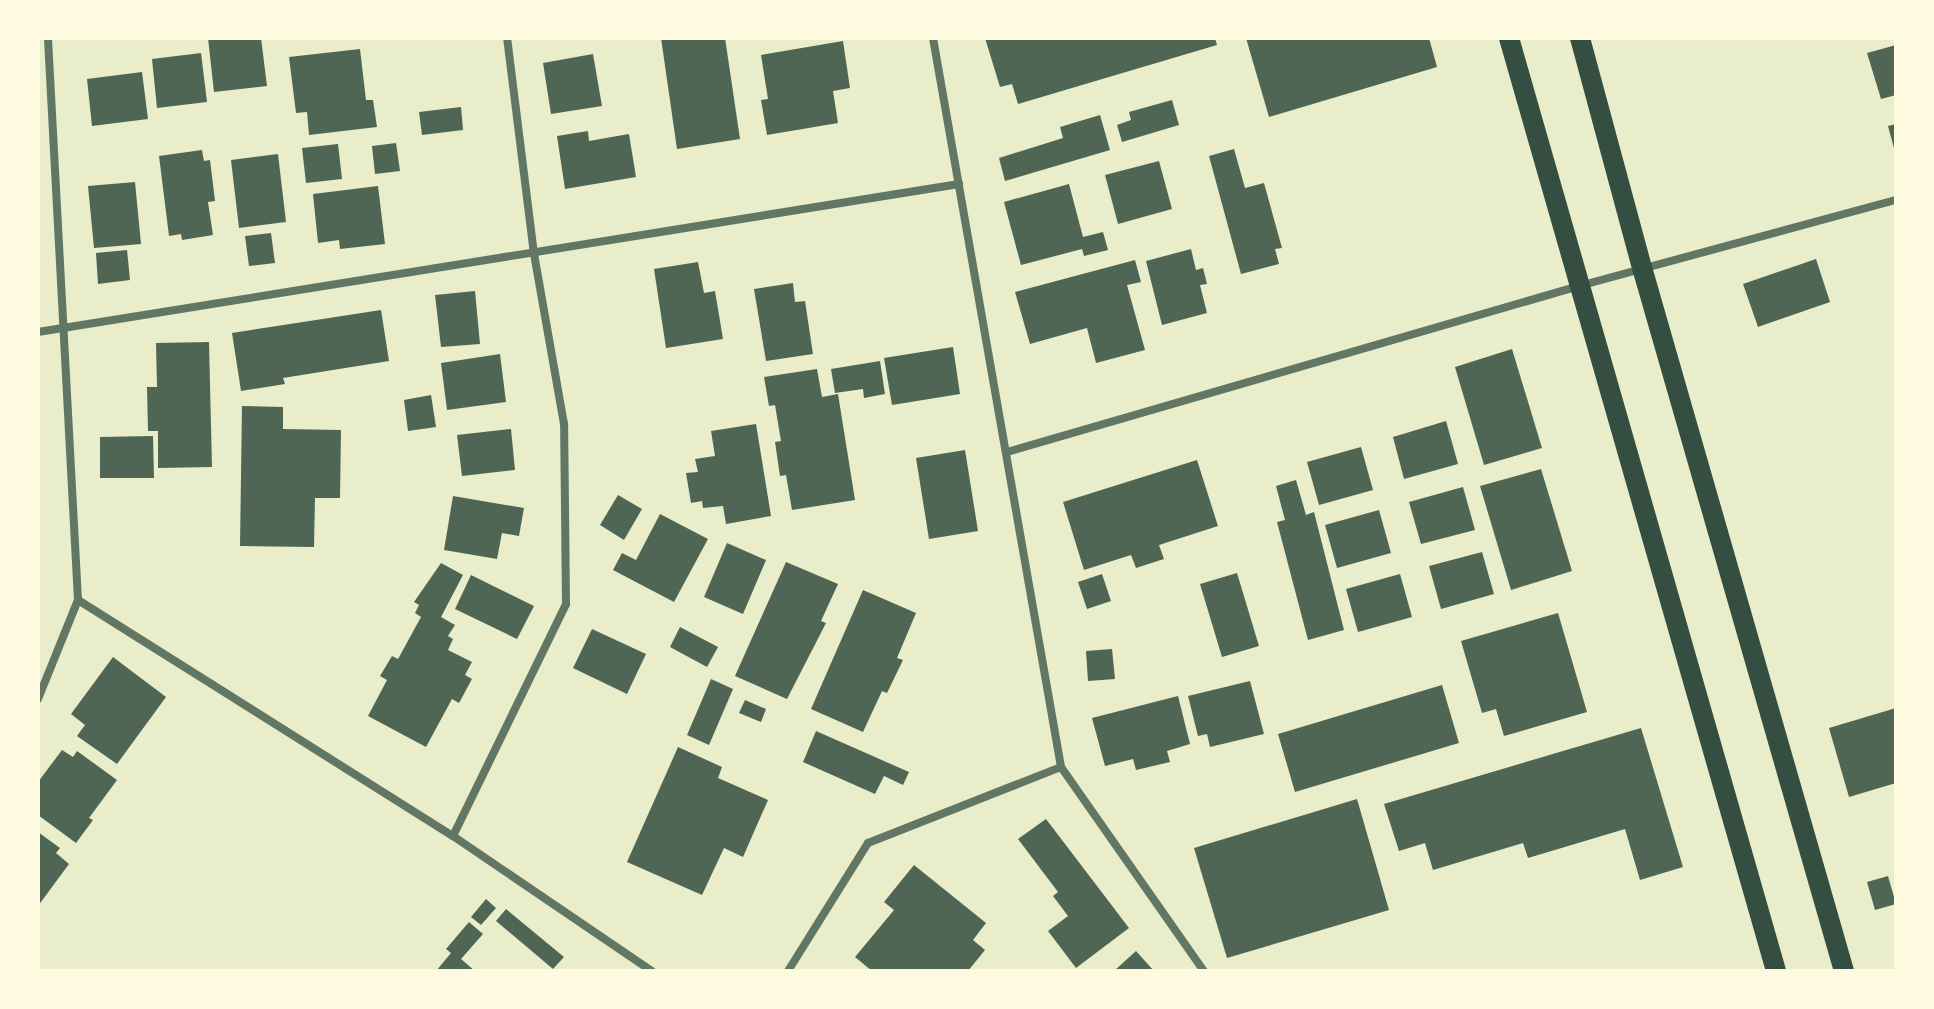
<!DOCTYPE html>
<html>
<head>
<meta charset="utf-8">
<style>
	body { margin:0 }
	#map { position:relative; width:1934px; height:1009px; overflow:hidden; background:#e9edc9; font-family:"Fira Sans Condensed",sans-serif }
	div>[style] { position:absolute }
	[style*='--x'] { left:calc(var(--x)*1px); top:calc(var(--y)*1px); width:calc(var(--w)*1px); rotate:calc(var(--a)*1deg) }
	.building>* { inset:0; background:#4f6655 }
	.minor>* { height:8px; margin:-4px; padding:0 4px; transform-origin:4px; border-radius:4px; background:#617663 }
	.primary>* { height:20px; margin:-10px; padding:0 10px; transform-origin:10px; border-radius:10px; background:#344e41 }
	span { translate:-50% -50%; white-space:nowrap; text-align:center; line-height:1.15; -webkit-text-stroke:6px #fefae0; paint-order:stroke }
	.frame { position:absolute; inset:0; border:40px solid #fefae0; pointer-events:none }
</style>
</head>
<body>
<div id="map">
	<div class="building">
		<div style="clip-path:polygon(208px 38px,261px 38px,267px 86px,214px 92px)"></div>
		<div style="clip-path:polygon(661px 38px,725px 38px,740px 139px,677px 149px)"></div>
		<div style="clip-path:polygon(985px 38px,1215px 38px,1217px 45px,1018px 104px,1012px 84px,1000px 87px)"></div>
		<div style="clip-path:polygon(1246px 38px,1429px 38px,1437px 67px,1269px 117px)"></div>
		<div style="clip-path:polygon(843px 41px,850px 88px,833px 91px,838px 123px,767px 135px,761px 100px,768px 99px,761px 55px)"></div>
		<div style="clip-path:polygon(1896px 45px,1896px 95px,1881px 99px,1867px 53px)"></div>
		<div style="clip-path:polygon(360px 49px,366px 100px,373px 100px,377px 127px,309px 135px,307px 112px,296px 113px,289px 57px)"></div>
		<div style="clip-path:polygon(201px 53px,207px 102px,157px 108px,152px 59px)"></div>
		<div style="clip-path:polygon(593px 54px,602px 106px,551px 114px,543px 63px)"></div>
		<div style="clip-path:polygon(142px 72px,148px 119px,92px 126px,87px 79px)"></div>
		<div style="clip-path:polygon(1172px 100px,1179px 125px,1122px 142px,1117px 125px,1131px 120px,1129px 112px)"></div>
		<div style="clip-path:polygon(461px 107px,463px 130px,422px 135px,419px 112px)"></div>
		<div style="clip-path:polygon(1100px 115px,1110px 150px,1005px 181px,999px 158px,1063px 138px,1060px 127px)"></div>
		<div style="clip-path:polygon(1896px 124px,1896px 152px,1895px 152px,1888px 126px)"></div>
		<div style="clip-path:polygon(588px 131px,589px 141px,629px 134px,636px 177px,565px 189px,557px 136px)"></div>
		<div style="clip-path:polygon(396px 143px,400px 171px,375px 174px,372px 146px)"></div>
		<div style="clip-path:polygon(338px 144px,342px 179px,306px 183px,302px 148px)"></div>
		<div style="clip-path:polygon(1234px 149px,1245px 188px,1264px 183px,1282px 248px,1275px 249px,1279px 264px,1241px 274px,1209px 156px)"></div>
		<div style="clip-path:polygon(202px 150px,204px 161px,210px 160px,215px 201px,208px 202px,213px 235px,182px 240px,181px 234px,169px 236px,159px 156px)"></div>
		<div style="clip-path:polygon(278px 154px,286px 222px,239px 228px,231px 160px)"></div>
		<div style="clip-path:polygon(1159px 161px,1172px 209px,1118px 224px,1105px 175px)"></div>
		<div style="clip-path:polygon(135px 182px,141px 244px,94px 248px,88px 186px)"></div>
		<div style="clip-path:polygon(1069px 184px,1083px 237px,1103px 232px,1108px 250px,1084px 256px,1082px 249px,1021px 265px,1004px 202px)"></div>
		<div style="clip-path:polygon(378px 186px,385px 244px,340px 249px,339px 240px,318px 243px,313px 194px)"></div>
		<div style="clip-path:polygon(271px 233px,275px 263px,249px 266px,245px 236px)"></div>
		<div style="clip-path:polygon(1191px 249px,1196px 270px,1203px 268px,1207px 284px,1200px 285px,1207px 313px,1162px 325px,1146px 261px)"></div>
		<div style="clip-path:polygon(127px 250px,130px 280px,98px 284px,96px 253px)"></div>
		<div style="clip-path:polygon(1816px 259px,1830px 302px,1758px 327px,1743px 284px)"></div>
		<div style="clip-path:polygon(1135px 260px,1141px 282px,1127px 285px,1145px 350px,1096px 363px,1087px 328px,1030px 344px,1015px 292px)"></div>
		<div style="clip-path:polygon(698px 262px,704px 293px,715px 291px,723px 339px,666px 348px,654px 269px)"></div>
		<div style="clip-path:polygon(793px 283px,795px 302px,805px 301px,813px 354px,766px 361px,754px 289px)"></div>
		<div style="clip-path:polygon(475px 291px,480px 344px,441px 347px,435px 295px)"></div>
		<div style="clip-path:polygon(381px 310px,389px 361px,283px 378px,285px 384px,241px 391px,232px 333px)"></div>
		<div style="clip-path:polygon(209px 342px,212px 467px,158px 468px,158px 431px,148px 431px,147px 387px,157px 387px,156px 343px)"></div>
		<div style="clip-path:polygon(953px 347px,960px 394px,892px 405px,884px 358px)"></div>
		<div style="clip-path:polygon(1512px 349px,1542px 448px,1484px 465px,1455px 367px)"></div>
		<div style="clip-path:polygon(500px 354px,506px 402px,447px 410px,441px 363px)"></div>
		<div style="clip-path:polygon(880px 361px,885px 394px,864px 398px,863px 389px,835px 393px,831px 369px)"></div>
		<div style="clip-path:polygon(817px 369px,822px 397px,838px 394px,855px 500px,792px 510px,786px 475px,780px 476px,775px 442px,781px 441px,775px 405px,769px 406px,764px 377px)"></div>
		<div style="clip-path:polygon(431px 395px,436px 427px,408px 431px,404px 400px)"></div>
		<div style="clip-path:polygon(242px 406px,283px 407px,283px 429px,341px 430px,340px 498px,315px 498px,314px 547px,240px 546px)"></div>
		<div style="clip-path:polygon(1446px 421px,1458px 464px,1404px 479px,1393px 437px)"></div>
		<div style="clip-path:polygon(756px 424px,771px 516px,726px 524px,723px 506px,703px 508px,702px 501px,691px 503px,686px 473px,698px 472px,695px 459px,715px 456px,711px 431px)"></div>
		<div style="clip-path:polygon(511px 429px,515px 470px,462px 476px,457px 435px)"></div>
		<div style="clip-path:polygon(153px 436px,154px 478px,100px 478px,100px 437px)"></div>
		<div style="clip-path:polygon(1361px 447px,1373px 490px,1319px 505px,1307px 462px)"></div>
		<div style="clip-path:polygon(965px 450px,978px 531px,929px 539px,916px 458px)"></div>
		<div style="clip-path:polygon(1197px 460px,1218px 526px,1159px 545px,1164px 559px,1136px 568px,1131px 555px,1084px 570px,1063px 502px)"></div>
		<div style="clip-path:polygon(1541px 469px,1572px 571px,1511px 590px,1480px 486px)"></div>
		<div style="clip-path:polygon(1296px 480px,1306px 515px,1314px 512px,1344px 630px,1308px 640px,1277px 522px,1285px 520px,1276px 486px)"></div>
		<div style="clip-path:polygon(1463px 487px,1475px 530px,1421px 544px,1409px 502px)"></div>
		<div style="clip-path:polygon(618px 495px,642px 509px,624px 540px,600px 525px)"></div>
		<div style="clip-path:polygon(453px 496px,524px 508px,519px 536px,502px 533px,497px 559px,444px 550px)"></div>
		<div style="clip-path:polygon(1379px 510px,1391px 553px,1337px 568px,1325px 525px)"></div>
		<div style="clip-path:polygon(660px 514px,708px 539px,674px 602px,613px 570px,622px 553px,636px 560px)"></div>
		<div style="clip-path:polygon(727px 543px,766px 560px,743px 614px,704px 597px)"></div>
		<div style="clip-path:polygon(1482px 552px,1494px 594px,1441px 609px,1429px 566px)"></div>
		<div style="clip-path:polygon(786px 562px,838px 584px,821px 621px,826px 623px,787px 699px,735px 676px)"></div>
		<div style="clip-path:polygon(441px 563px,463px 575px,441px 617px,455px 625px,448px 636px,453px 639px,448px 650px,472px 662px,465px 675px,472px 679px,459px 703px,452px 699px,426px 747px,368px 716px,387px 680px,380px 676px,392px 656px,398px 659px,421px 617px,415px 613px,419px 605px,414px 602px)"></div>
		<div style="clip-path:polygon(1237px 573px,1259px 646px,1222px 657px,1200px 584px)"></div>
		<div style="clip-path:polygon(1102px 574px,1111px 601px,1087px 609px,1078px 582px)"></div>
		<div style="clip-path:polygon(1400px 574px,1412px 617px,1358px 632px,1346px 589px)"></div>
		<div style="clip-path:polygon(471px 575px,534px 606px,517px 639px,455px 609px)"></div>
		<div style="clip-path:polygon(863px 590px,916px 613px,897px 658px,903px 660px,887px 693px,882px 691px,863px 732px,811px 709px)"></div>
		<div style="clip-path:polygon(1558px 613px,1587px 712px,1504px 736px,1496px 709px,1482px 713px,1461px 641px)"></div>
		<div style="clip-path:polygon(680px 627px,718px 647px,707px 667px,670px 647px)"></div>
		<div style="clip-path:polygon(592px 629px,646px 654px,627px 694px,573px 668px)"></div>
		<div style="clip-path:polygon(1112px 649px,1115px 679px,1088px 681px,1086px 651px)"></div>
		<div style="clip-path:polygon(113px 657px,166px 697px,117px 764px,77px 736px,85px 725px,71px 714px)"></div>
		<div style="clip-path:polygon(711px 679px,733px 689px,709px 745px,687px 735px)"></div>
		<div style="clip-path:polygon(1250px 681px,1264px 734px,1210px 747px,1207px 734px,1198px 736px,1188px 696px)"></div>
		<div style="clip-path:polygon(1442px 685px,1459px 743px,1295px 792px,1278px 734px)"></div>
		<div style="clip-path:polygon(1178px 696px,1190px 744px,1167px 751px,1170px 762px,1136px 770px,1133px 759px,1105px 766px,1092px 718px)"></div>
		<div style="clip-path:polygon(745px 700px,766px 709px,761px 722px,739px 713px)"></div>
		<div style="clip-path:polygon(1896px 708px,1896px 783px,1849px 797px,1829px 728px)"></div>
		<div style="clip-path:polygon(1641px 728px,1683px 867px,1640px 880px,1625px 829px,1528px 858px,1523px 843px,1433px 870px,1425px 843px,1399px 851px,1384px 804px)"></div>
		<div style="clip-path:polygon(816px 731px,909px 772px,903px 785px,884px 776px,875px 794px,803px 762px)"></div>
		<div style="clip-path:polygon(678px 747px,722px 767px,718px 778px,768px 800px,743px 857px,724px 848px,702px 895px,627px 862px)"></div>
		<div style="clip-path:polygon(62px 750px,73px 757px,77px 751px,117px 780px,89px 818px,93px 820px,76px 843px,38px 815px,38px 782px)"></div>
		<div style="clip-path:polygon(1357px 799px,1389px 910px,1227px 958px,1194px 848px)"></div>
		<div style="clip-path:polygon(1046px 819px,1129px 928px,1076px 968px,1048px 931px,1068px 916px,1053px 896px,1058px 892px,1018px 839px)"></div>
		<div style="clip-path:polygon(38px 832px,60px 848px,56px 853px,69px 864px,38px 906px)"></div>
		<div style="clip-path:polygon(914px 865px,986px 923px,973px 940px,985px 950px,968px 971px,872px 971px,855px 957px,894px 910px,884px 902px)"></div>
		<div style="clip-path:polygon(1888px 876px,1896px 904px,1875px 910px,1867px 882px)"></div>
		<div style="clip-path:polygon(486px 899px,496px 908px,481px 925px,471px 917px)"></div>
		<div style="clip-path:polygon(506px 909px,564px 957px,553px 969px,496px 921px)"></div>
		<div style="clip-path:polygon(469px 922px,483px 934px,461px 959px,475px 971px,436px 971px,451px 953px,446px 949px)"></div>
		<div style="clip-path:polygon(1136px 951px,1154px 971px,1114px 971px)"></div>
	</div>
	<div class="minor">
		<div style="--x:933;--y:38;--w:740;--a:80.04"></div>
		<div style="--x:1061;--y:767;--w:249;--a:55"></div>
		<div style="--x:38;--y:332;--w:933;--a:-9.13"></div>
		<div style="--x:1007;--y:452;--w:596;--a:-16.18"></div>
		<div style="--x:1579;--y:286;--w:328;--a:-15.2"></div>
		<div style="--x:78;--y:600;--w:443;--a:32.2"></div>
		<div style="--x:453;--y:836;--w:240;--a:34.2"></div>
		<div style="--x:38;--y:699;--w:107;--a:-68"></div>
		<div style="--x:78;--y:600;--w:563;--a:-93.06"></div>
		<div style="--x:453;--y:836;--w:258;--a:-64"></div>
		<div style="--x:566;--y:604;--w:180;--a:-90.6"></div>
		<div style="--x:564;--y:424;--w:173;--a:-100"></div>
		<div style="--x:534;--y:254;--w:218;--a:-97.1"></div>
		<div style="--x:788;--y:971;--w:151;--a:-58"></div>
		<div style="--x:868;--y:843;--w:207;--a:-21.5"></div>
	</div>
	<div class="primary">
		<div style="--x:1509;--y:38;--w:970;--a:74.03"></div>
		<div style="--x:1580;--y:38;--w:241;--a:74.9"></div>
		<div style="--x:1643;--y:271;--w:728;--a:73.98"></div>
	</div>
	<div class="frame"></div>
</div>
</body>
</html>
